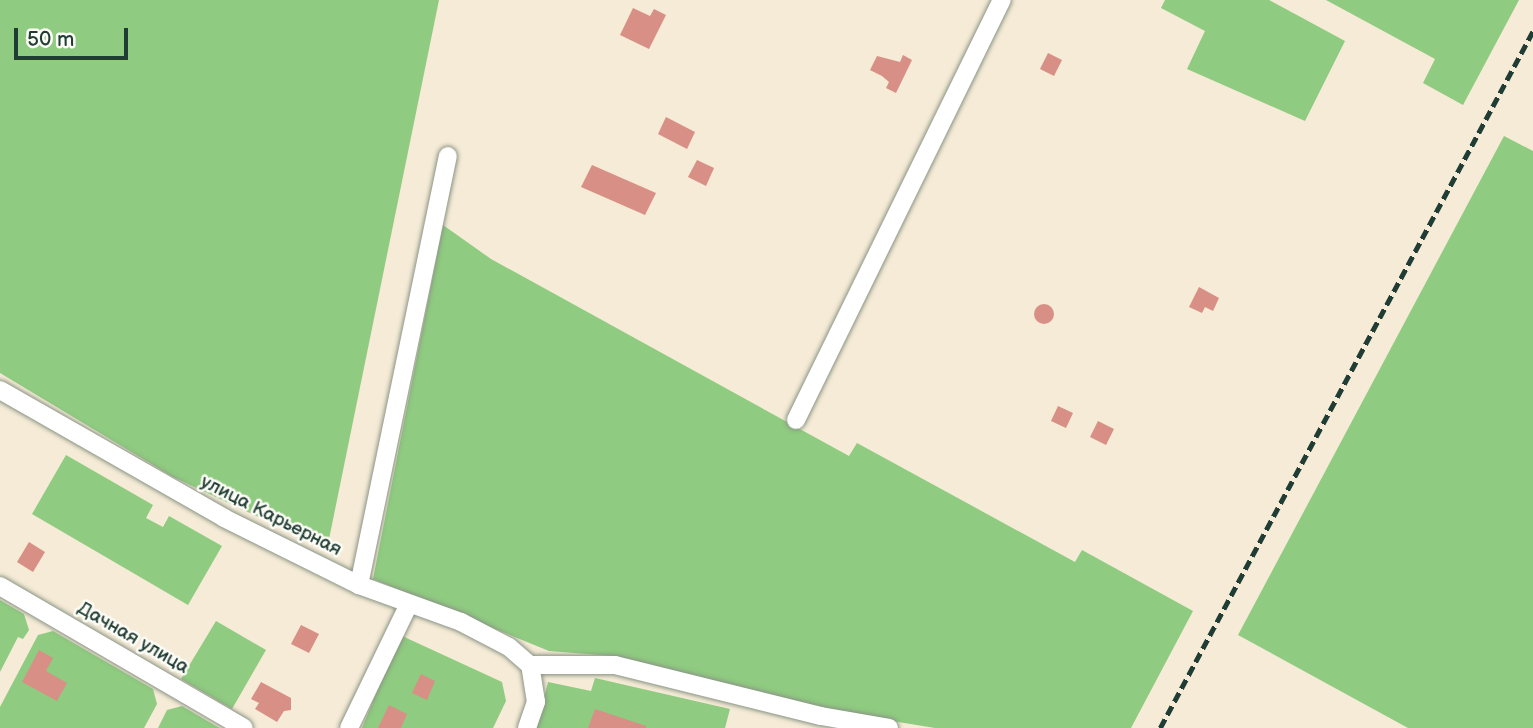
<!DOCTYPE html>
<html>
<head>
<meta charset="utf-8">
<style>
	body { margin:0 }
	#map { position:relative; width:1533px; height:728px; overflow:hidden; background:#f5ebd6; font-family:"Balsamiq Sans",sans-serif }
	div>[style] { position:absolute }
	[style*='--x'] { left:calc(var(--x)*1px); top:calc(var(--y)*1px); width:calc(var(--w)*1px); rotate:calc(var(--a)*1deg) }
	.green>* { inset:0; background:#8fcb80 }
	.building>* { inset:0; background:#d88f85 }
	.round { border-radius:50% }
	.roads { filter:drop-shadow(0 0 2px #8a9485) drop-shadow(0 0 2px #8a9485) }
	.minor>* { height:18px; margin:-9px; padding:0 9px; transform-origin:9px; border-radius:9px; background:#fff }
	.rail>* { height:4.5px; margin-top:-2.25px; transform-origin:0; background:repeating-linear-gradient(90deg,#1f3d34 0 10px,transparent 0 15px) }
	span { translate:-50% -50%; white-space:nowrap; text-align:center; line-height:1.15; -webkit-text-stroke:5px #fdfcf7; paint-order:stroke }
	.street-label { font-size:19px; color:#1f3d34 }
	.scale { position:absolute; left:14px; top:28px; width:114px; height:32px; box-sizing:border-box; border:4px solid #1f3d34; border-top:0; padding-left:9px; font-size:21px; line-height:24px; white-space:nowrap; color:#1f3d34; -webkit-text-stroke:5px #fdfcf7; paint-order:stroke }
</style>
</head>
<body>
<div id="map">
	<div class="green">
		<div style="clip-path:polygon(0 0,439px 0,327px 549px,173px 477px,0 373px)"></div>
		<div style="clip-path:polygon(1165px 0,1269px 0,1345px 41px,1305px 121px,1187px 69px,1205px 31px,1161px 8px)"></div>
		<div style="clip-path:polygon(1326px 0,1519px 0,1463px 105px,1423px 83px,1435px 59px)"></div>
		<div style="clip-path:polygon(1504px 136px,1533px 151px,1533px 728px,1408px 728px,1238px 635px)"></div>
		<div style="clip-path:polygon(443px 225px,491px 259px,849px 456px,857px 443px,1075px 562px,1082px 550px,1193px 611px,1131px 728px,935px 728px,825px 710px,613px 656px,549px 651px,373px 579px)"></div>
		<div style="clip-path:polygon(66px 455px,153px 505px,146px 518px,163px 527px,169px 516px,222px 546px,188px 605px,32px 514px)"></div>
		<div style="clip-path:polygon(0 600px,24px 614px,29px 630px,23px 639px,18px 637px,0 672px)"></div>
		<div style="clip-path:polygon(216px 621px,266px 650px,232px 709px,181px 679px)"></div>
		<div style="clip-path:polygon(53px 631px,153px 689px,157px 704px,144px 728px,0 728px,0 707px,38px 635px)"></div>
		<div style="clip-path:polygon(400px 635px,502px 682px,506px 701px,493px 728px,362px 728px)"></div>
		<div style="clip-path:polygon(595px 678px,730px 709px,725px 728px,536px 728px,548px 682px,591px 691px)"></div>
		<div style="clip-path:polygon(182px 706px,216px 726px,220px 728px,158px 728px,167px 710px)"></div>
	</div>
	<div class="building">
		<div style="clip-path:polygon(633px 8px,650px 16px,654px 9px,666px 15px,649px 49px,620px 35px)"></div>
		<div style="clip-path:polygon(1048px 53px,1062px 60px,1054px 76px,1040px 69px)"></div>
		<div style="clip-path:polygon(903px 55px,912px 60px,896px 93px,886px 88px,889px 82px,882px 76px,870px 70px,877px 56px,900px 62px)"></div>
		<div style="clip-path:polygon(666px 117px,695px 132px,687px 149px,658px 134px)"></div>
		<div style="clip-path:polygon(697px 160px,714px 168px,706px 186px,688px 177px)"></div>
		<div style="clip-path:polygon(592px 165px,656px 193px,645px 215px,581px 187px)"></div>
		<div style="clip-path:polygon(1199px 287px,1219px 298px,1213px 311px,1205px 307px,1202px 313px,1189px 307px)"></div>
		<div class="round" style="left:1034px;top:304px;width:20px;height:20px"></div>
		<div style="clip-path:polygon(1058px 406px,1073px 413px,1066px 428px,1051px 421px)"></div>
		<div style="clip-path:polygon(1098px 421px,1114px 429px,1106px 445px,1090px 437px)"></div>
		<div style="clip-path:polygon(29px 542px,45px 552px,33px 572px,17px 562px)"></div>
		<div style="clip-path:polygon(301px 625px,319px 634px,309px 653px,291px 644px)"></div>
		<div style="clip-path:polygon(39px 650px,53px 658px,46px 671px,67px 683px,57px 701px,22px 682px)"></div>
		<div style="clip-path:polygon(421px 674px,435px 681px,427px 700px,412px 693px)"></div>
		<div style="clip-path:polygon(261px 682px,291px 698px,291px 710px,284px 711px,277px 722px,255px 709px,259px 703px,251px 699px)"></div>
		<div style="clip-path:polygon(389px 705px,407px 714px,401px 728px,378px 728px)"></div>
		<div style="clip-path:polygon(595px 709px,646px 726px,646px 728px,588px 728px)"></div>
	</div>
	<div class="roads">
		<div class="minor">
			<div style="--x:0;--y:390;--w:258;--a:29.7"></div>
			<div style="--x:224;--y:518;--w:151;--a:26.4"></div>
			<div style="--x:359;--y:585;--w:109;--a:19.9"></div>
			<div style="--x:461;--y:622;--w:54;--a:27.5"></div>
			<div style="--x:509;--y:647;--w:28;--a:41"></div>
			<div style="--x:796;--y:420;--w:468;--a:-63.9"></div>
			<div style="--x:359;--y:585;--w:438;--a:-78.3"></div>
			<div style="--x:0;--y:586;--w:282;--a:30.2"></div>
			<div style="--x:530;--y:665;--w:85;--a:0"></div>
			<div style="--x:615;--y:665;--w:212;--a:13.9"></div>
			<div style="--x:821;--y:716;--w:69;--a:10"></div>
			<div style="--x:349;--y:728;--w:136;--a:-64.2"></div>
			<div style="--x:527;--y:728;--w:28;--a:-71"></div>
			<div style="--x:536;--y:702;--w:37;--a:-99"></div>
		</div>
	</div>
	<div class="rail">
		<div style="--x:1160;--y:728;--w:791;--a:-61.85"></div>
	</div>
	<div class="street-label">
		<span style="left:271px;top:516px;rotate:27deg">улица Карьерная</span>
		<span style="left:133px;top:638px;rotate:30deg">Дачная улица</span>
	</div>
	<div class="scale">50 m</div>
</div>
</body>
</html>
